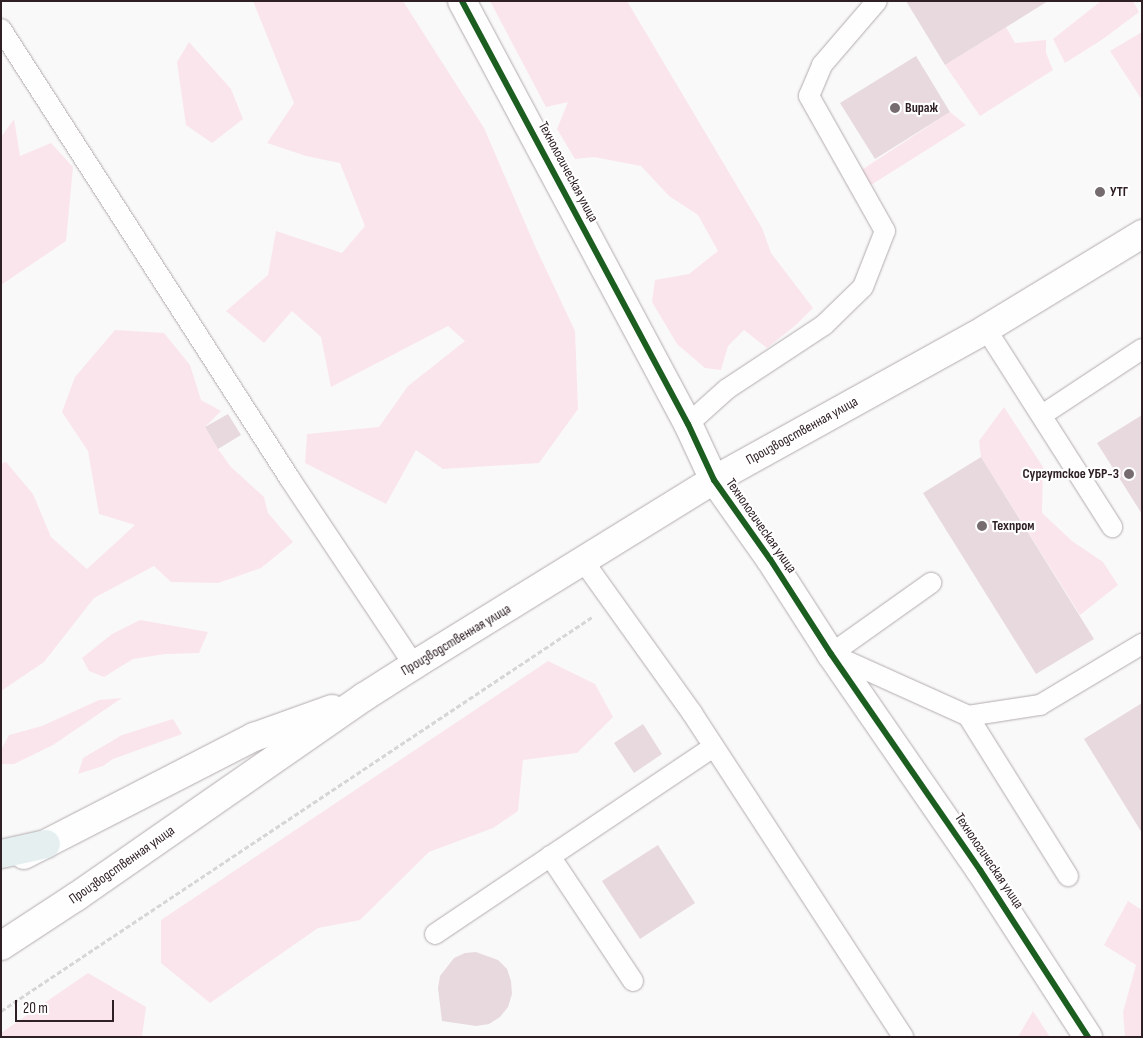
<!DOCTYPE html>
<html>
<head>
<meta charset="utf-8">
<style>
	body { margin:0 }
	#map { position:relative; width:1143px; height:1038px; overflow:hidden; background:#f9f9f9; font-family:"Sofia Sans Condensed",sans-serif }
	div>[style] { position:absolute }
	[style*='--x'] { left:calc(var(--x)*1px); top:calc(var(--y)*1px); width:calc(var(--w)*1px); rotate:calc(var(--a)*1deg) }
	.green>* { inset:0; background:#fbe5ed }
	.building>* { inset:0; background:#e8d9df }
	.path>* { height:3px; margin-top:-1.5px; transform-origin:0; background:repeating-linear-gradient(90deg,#d7d6d6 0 5px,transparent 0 7.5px) }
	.roads { filter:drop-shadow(0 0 1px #b3abae) drop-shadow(0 0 1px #b3abae) }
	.service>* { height:20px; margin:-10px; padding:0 10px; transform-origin:10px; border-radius:10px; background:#fefefe }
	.minor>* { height:28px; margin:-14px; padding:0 14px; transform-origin:14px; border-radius:14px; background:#fefefe }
	.secondary>* { height:28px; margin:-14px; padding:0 14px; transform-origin:14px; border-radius:14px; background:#fefefe }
	.primary>* { height:28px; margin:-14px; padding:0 14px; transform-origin:14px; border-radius:14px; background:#e5eff0 }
	.cycleway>* { height:6px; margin:-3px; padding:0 3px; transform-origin:3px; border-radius:3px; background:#1b5e20 }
	.dots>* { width:14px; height:14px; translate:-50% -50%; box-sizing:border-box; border:2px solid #fff; border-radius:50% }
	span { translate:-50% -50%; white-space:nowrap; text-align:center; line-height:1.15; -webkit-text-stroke:4.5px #fff; paint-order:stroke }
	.poi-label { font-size:14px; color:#2f2026; font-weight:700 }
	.left { translate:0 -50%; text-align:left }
	.right { translate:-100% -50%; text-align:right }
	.street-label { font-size:14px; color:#2f2026 }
	.frame { position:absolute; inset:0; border:2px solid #2f2026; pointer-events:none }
	.scale { position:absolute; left:15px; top:1000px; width:99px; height:22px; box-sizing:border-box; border:2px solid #2f2026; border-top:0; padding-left:6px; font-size:15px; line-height:18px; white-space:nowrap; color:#2f2026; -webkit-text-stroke:4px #fff; paint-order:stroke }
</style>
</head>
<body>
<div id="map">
	<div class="green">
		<div style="clip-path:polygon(253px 1px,403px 1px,484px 128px,535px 246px,575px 331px,578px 409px,539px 463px,443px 469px,416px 450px,386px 504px,305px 463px,307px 434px,379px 427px,408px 386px,465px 341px,448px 326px,331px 387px,321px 337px,292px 311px,264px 343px,226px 311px,268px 275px,276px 231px,342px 253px,365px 226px,340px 163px,306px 156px,267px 143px,294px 103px)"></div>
		<div style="clip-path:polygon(490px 1px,627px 1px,762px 228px,771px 253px,813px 308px,796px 325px,767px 348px,744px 330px,728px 346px,721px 370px,705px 368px,677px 344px,652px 302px,655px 280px,689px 274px,718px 251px,698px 215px,669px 196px,641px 166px,594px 157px,575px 159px,557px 129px,568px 102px,546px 107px)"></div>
		<div style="clip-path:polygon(1101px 1px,1133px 1px,1139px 12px,1103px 39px,1065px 63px,1053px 39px)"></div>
		<div style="clip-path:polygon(1006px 27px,1015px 43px,1046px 40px,1046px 53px,1053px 70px,980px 116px,945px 65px)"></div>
		<div style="clip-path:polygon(1142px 32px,1142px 100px,1110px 51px)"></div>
		<div style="clip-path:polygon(189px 42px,231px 89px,243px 119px,212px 143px,186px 125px,177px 62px)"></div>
		<div style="clip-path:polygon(950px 112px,966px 125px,871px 185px,860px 171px)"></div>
		<div style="clip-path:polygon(14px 119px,20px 156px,51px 143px,73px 167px,66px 241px,1px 285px,1px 137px)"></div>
		<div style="clip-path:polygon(115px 330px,164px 333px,190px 365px,201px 400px,221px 411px,205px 427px,218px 449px,231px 467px,264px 497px,268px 513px,293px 542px,261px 568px,218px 583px,171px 582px,154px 566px,94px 598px,44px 662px,1px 691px,1px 464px,6px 462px,33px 494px,51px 537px,87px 569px,135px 525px,99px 514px,88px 451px,62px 412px,75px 377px)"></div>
		<div style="clip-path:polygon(1004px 407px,1043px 467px,1042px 513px,1072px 541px,1103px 562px,1118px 585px,1080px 615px,981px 457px,979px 441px)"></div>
		<div style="clip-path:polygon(140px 620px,208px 632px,199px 653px,165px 654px,133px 659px,104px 677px,89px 671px,82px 658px,112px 634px)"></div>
		<div style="clip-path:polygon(548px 661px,595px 684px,613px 717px,577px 753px,523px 760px,518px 811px,493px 828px,429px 852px,360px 920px,318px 928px,210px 1003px,161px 963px,161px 920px)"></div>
		<div style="clip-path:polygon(122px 698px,53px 745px,14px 764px,1px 764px,1px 750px,9px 735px,42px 726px,99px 700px)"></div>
		<div style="clip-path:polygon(173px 719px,182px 734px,113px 759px,103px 766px,78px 774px,83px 758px,122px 735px)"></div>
		<div style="clip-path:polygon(1128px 901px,1142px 910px,1142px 1037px,1125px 1037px,1123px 1012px,1136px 965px,1104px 945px)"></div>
		<div style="clip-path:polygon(88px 973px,146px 1007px,142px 1037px,1px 1037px,1px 1033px)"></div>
		<div style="clip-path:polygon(1033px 1011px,1050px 1037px,1018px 1037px)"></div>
	</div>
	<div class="building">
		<div style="clip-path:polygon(906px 1px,1048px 1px,945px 65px)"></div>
		<div style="clip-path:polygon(916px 56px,950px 112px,875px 159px,840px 103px)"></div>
		<div style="clip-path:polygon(228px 414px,241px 435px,218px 449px,205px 427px)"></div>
		<div style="clip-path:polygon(1142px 415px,1142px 514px,1097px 443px)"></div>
		<div style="clip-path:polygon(981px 457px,1094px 639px,1036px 674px,923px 493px)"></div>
		<div style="clip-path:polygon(1142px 703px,1142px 833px,1084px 739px)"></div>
		<div style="clip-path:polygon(643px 724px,662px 754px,634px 773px,614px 743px)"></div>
		<div style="clip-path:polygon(658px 845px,695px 903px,640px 939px,602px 881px)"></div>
		<div style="clip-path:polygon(476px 952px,498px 960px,507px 969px,511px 981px,512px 994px,508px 1007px,500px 1017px,489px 1024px,476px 1026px,442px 1021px,438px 988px,440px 976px,454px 958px,465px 953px)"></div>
	</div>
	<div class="path">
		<div style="--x:1;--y:1011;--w:710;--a:-33.69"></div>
	</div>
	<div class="roads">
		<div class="service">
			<div style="--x:1;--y:29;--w:535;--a:57.29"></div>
			<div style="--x:290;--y:479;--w:224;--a:56.3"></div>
			<div style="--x:986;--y:329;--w:235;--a:57.5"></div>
			<div style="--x:1042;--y:415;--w:120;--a:-33.4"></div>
			<div style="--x:688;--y:424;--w:52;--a:-41.9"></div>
			<div style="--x:727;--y:389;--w:116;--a:-33.4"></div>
			<div style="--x:824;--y:325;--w:54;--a:-44.3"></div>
			<div style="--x:863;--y:287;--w:60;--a:-68.6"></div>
			<div style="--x:885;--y:231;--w:155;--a:-119.4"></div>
			<div style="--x:809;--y:96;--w:34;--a:-67"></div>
			<div style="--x:822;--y:65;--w:84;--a:-49.3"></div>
			<div style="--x:584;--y:562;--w:186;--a:54.4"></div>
			<div style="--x:692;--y:713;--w:387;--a:56.9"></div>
			<div style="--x:831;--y:654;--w:150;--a:24.3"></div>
			<div style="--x:968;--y:716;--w:73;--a:-8.7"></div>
			<div style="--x:1040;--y:705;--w:119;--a:-30.9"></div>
			<div style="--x:831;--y:654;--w:123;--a:-35.4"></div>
			<div style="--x:968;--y:716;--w:189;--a:58"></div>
			<div style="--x:550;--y:856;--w:150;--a:56.4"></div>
			<div style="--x:435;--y:934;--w:335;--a:-33.9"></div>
		</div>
		<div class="minor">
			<div style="--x:462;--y:1;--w:480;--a:61.9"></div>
			<div style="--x:688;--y:424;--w:62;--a:65.1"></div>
			<div style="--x:714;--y:480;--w:97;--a:54.7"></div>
			<div style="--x:770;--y:559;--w:113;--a:57.3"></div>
			<div style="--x:831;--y:654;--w:262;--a:55.4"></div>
			<div style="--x:980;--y:870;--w:199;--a:57.1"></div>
		</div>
		<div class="secondary">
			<div style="--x:24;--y:855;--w:259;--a:-27.2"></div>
			<div style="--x:254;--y:737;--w:83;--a:-19.7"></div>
			<div style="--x:1;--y:946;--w:90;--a:-33.2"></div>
			<div style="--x:76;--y:897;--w:351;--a:-34.8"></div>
			<div style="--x:364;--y:697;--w:59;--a:-32.6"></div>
			<div style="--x:414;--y:665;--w:352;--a:-31.7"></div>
			<div style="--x:714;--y:480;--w:311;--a:-29"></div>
			<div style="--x:986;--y:329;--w:183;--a:-31.3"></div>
		</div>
		<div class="primary">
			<div style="--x:1;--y:854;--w:46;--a:-12.5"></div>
		</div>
	</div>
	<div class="cycleway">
		<div style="--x:462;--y:1;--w:480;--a:61.9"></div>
		<div style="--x:688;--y:424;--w:62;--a:65.1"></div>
		<div style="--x:714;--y:480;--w:97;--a:54.7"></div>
		<div style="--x:770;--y:559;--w:113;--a:57.3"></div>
		<div style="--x:831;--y:654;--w:262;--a:55.4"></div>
		<div style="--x:980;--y:870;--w:199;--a:57.1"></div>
	</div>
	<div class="dots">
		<div style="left:895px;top:108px;background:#766c70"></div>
		<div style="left:1100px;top:192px;background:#766c70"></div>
		<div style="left:1129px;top:474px;background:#766c70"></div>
		<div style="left:982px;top:526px;background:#766c70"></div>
	</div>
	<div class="poi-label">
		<span class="left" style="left:905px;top:108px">Вираж</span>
		<span class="left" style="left:1110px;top:192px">УТГ</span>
		<span class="right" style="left:1119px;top:474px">Сургутское УБР-3</span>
		<span class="left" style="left:992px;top:526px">Техпром</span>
	</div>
	<div class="street-label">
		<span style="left:568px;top:172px;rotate:62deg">Технологическая улица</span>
		<span style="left:802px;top:431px;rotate:-29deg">Производственная улица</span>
		<span style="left:761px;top:526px;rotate:55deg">Технологическая улица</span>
		<span style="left:456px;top:640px;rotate:-31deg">Производственная улица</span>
		<span style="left:989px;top:861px;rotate:56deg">Технологическая улица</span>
		<span style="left:122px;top:865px;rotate:-35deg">Производственная улица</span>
	</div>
	<div class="frame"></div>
	<div class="scale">20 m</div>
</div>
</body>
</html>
